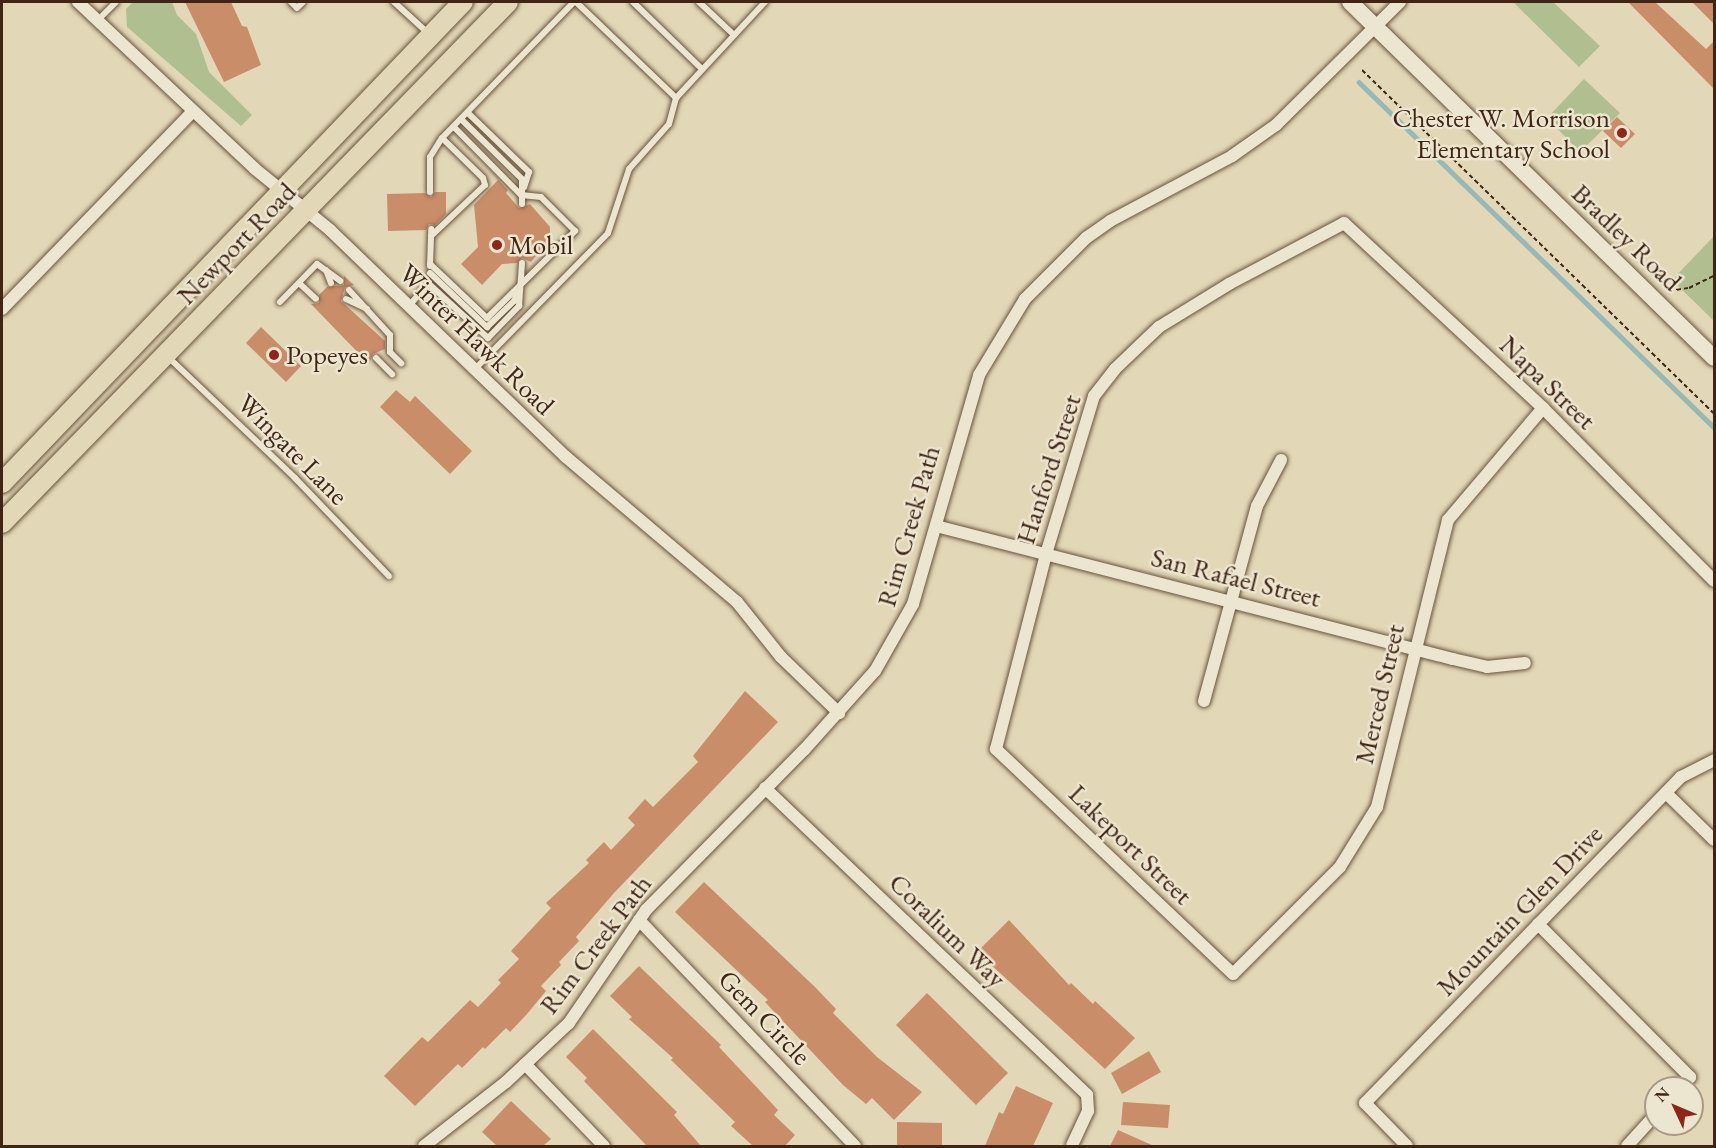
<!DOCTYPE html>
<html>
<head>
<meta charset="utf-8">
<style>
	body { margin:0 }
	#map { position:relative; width:1716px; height:1148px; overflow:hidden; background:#e2d7b7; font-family:"EB Garamond",serif }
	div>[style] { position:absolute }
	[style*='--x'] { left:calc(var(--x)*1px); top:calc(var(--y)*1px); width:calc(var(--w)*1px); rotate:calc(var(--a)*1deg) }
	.green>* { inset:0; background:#b0bf90 }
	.stream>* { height:4.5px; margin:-2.25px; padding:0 2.25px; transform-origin:2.25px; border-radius:2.25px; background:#96b8b6 }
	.building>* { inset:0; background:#ca8d6a }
	.path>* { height:2px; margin-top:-1px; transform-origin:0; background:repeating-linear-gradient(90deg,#412514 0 4.5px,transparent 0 7.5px) }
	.roads { filter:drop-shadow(0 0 2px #69523d) drop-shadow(0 0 2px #69523d) }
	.lane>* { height:6px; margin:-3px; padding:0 3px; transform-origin:3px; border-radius:3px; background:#ece5d0 }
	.street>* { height:12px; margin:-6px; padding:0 6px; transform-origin:6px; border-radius:6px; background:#ece5d0 }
	.secondary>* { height:16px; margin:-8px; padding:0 8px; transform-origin:8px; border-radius:8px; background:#ece5d0 }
	.primary>* { height:20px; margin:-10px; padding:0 10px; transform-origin:10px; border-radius:10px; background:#e2d7b7 }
	.dots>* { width:16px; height:16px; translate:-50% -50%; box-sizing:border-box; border:3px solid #ece5d0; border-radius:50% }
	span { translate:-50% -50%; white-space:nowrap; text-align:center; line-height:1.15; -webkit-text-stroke:5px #ece5d0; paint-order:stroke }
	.poi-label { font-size:27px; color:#412514 }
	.right { translate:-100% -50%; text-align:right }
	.left { translate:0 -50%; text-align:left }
	.street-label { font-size:27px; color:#412514 }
	.frame { position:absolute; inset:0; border:3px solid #412514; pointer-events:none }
	.north { position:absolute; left:1644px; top:1076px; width:60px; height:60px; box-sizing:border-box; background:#ece5d0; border:2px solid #a89885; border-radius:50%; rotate:314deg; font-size:16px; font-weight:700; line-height:24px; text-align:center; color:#412514 }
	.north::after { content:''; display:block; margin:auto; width:21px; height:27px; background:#8f2418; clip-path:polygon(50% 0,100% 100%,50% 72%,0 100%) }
</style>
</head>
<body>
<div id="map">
	<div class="green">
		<div style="clip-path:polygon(172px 2px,177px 15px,196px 34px,209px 72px,252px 115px,241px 126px,127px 27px,126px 9px,132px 3px)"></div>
		<div style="clip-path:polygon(1513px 2px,1553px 2px,1600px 46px,1579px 67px)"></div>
		<div style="clip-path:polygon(1584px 79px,1620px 113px,1580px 152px,1547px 118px)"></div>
		<div style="clip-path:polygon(1714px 236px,1714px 321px,1672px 280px)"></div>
	</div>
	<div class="stream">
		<div style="--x:1359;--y:82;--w:495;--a:44.2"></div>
	</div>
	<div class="building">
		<div style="clip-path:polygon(185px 2px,231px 2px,242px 26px,247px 27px,261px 65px,224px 82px)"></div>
		<div style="clip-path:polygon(1628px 2px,1655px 2px,1706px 49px,1714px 41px,1714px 89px)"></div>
		<div style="clip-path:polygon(1692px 2px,1714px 2px,1714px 24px)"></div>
		<div style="clip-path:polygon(1617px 117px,1635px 134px,1621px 148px,1603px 131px)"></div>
		<div style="clip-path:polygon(489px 170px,508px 190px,506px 193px,519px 208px,530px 204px,550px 227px,550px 239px,531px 262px,522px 258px,517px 263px,502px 264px,482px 285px,461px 264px,478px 247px,474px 205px,498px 180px)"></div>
		<div style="clip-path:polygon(435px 192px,446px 192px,446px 214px,435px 225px,429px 224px,426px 230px,388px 231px,387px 194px,425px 193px,431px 197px)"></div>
		<div style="clip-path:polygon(344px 276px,354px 285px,345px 287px,341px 301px,385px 341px,385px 349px,373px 354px,369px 364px,311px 304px,319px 303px,319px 295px,327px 287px,344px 285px)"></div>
		<div style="clip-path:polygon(261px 327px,301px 366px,286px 382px,246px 343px)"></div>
		<div style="clip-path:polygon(396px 390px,410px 402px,415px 396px,472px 451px,450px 474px,380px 407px)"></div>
		<div style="clip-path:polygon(745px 691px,778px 722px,614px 893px,576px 937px,579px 941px,559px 962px,561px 965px,541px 986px,546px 991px,527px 1014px,510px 1032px,506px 1028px,485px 1049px,483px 1047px,462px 1068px,458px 1064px,415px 1106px,384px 1076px,422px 1037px,428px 1042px,470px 1000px,478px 1007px,501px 983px,498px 980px,519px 959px,511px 951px,551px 908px,546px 903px,589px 863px,586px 860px,604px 842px,611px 850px,635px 825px,628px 818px,645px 799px,653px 807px,698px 762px,693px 756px)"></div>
		<div style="clip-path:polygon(704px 882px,815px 987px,836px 1009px,833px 1013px,877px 1057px,922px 1092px,894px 1120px,872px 1098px,866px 1104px,843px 1085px,765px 1002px,768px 1000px,675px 912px)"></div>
		<div style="clip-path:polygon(1009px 920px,1069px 985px,1071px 983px,1093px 1004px,1095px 1001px,1135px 1038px,1105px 1069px,977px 952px)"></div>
		<div style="clip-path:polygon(639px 966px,721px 1045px,719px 1047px,778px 1110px,774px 1115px,795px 1135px,785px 1146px,753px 1146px,731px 1126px,735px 1122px,671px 1060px,673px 1058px,629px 1019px,632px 1017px,610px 996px)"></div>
		<div style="clip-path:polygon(927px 993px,1008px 1073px,976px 1105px,896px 1025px)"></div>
		<div style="clip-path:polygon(593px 1029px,677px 1112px,674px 1115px,701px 1146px,647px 1146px,584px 1081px,587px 1078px,566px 1057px)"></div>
		<div style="clip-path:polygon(1149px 1051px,1161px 1072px,1122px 1094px,1111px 1073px)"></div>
		<div style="clip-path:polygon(1016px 1086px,1053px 1103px,1033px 1146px,985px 1146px,999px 1112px,1003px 1114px)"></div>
		<div style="clip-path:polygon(511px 1101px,551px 1139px,543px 1146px,497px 1146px,482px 1132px)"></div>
		<div style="clip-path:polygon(1123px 1102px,1170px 1105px,1168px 1128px,1121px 1125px)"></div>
		<div style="clip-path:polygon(897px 1122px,942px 1123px,942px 1146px,897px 1146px)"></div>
		<div style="clip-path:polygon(1118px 1130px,1154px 1146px,1110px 1146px)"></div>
	</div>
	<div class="path">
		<div style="--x:1362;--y:70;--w:491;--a:44.3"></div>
		<div style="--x:1669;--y:291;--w:20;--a:-9"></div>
		<div style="--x:1689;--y:288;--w:28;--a:-26"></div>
	</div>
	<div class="roads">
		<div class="lane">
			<div style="--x:291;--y:2;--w:8;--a:45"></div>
			<div style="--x:297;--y:8;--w:8;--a:-45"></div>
			<div style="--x:394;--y:2;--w:47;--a:42.4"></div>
			<div style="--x:576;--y:2;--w:139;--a:43.8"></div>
			<div style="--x:633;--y:2;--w:96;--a:44.2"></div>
			<div style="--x:699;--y:2;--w:48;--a:43.3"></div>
			<div style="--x:98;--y:20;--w:25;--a:-45"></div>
			<div style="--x:468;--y:113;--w:85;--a:44"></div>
			<div style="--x:529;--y:172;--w:16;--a:108"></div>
			<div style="--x:461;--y:119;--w:86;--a:44.5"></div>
			<div style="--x:522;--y:179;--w:25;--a:90"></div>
			<div style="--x:430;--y:192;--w:35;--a:-90"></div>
			<div style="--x:430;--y:157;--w:22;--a:-58"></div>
			<div style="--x:442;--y:138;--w:190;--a:-45.9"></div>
			<div style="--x:431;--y:236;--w:74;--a:-43.4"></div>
			<div style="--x:485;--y:185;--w:7;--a:-106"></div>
			<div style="--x:483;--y:178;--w:57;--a:-135.7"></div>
			<div style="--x:430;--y:264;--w:79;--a:43.5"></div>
			<div style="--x:487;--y:318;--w:124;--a:-44.7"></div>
			<div style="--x:575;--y:231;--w:48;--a:-135"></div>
			<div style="--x:541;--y:197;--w:20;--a:-174"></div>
			<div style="--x:521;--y:195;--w:95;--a:-134.6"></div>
			<div style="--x:430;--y:266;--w:37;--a:-88"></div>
			<div style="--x:326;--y:270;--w:14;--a:69"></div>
			<div style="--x:430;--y:273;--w:79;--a:43.5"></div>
			<div style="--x:487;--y:327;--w:37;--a:-44"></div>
			<div style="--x:514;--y:301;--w:12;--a:-66"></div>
			<div style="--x:299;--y:283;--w:23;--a:43"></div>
			<div style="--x:429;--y:284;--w:80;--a:42.5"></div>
			<div style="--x:488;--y:338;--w:45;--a:-45.9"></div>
			<div style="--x:519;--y:306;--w:43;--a:-86"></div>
			<div style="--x:349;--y:290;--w:61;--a:47.7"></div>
			<div style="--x:390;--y:335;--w:17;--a:90"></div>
			<div style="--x:390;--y:352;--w:16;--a:45"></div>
			<div style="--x:346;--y:299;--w:23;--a:25"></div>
			<div style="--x:280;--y:302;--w:53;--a:-45.8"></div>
			<div style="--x:317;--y:264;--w:29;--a:36"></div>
			<div style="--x:409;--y:306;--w:31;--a:-50"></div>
			<div style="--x:167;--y:356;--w:177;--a:43.6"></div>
			<div style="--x:295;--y:478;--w:136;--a:46.2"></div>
			<div style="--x:376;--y:358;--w:23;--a:45"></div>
			<div style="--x:475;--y:369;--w:190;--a:-45.6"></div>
			<div style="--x:608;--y:233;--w:67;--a:-71.8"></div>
			<div style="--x:629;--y:169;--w:60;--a:-48.4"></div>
			<div style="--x:669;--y:124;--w:27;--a:-75"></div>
			<div style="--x:676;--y:98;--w:131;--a:-47.2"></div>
		</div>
		<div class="street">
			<div style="--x:78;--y:2;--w:243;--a:43.3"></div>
			<div style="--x:255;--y:169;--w:97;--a:39.1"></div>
			<div style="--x:330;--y:230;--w:327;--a:43.9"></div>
			<div style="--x:566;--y:457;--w:224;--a:40.3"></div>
			<div style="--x:737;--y:602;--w:70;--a:51.3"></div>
			<div style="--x:781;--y:657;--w:81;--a:44"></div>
			<div style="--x:2;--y:309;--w:275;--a:-46"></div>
			<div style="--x:1543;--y:408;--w:147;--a:130.3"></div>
			<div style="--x:1448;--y:520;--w:296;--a:103.9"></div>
			<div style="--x:1377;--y:807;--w:70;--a:121.7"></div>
			<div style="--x:1340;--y:867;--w:151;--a:135"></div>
			<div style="--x:1233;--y:974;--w:327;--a:-136.5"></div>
			<div style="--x:996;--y:749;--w:201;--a:-75.6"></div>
			<div style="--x:1046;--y:554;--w:165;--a:-73.1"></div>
			<div style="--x:1094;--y:396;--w:34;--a:-52"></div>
			<div style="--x:1115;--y:369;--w:61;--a:-43.7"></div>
			<div style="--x:1159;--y:327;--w:82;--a:-31.6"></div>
			<div style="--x:1229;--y:284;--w:130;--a:-27.9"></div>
			<div style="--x:1344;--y:223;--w:272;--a:42.9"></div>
			<div style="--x:1543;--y:408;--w:243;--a:45.3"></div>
			<div style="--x:936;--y:526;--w:534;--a:14.43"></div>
			<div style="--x:1453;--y:659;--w:35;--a:13"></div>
			<div style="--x:1487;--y:667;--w:38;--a:-6"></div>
			<div style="--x:1204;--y:701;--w:202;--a:-74.8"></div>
			<div style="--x:1257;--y:506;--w:52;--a:-62.4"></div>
			<div style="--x:765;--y:788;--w:445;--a:43.6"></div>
			<div style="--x:1087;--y:1095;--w:16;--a:86"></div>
			<div style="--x:1088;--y:1111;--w:38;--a:115"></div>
			<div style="--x:1666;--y:793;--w:67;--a:44.4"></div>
			<div style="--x:639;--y:920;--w:313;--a:46.3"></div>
			<div style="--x:1538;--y:924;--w:216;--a:45.2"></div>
			<div style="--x:1690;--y:1077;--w:15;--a:132"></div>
			<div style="--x:525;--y:1064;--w:114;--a:46.1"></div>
			<div style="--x:424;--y:1146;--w:104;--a:-38"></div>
			<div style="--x:506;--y:1082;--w:86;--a:-43.1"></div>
			<div style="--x:569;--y:1023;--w:137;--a:-55.7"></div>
			<div style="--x:646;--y:910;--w:225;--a:-45.4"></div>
			<div style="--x:804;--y:750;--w:106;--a:-48.1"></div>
			<div style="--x:875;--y:671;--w:77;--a:-60.4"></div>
			<div style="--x:913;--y:604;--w:238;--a:-73.9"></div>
			<div style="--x:979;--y:375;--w:89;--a:-58.8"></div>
			<div style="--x:1025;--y:299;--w:86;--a:-45"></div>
			<div style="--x:1086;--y:238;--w:29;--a:-35"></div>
			<div style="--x:1110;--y:221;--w:138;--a:-28"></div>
			<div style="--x:1232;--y:156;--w:54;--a:-35.2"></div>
			<div style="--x:1276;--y:125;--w:175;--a:-44.8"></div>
			<div style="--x:1407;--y:1146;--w:60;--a:-134.3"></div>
			<div style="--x:1365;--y:1103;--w:454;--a:-45.9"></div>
			<div style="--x:1681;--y:777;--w:37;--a:-27"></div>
			<div style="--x:1627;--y:1146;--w:43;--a:-47.8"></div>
		</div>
		<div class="secondary">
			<div style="--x:1350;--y:2;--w:509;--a:44.36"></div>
		</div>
		<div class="primary">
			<div style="--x:2;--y:483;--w:666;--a:-46.22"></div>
			<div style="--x:2;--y:523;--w:726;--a:-45.84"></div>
		</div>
	</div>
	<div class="dots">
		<div style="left:1622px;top:133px;background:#8f2418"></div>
		<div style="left:497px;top:245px;background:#8f2418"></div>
		<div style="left:274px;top:355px;background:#8f2418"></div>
	</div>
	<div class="poi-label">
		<span class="right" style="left:1610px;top:133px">Chester W. Morrison<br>Elementary School</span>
		<span class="left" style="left:509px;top:245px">Mobil</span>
		<span class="left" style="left:286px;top:355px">Popeyes</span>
	</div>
	<div class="street-label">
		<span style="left:1627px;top:237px;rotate:44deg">Bradley Road</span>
		<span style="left:236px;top:243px;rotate:-46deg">Newport Road</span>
		<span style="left:477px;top:339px;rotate:44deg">Winter Hawk Road</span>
		<span style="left:1548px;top:382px;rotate:44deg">Napa Street</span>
		<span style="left:293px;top:449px;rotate:45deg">Wingate Lane</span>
		<span style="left:1048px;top:469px;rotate:-72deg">Hanford Street</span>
		<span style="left:908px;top:526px;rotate:-74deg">Rim Creek Path</span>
		<span style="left:1236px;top:577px;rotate:14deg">San Rafael Street</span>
		<span style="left:1379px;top:694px;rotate:-77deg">Merced Street</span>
		<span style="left:1131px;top:844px;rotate:44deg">Lakeport Street</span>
		<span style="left:1519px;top:910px;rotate:-46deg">Mountain Glen Drive</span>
		<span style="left:948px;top:930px;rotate:44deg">Coralium Way</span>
		<span style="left:595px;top:944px;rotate:-53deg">Rim Creek Path</span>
		<span style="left:765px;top:1017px;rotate:46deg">Gem Circle</span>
	</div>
	<div class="frame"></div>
	<div class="north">N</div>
</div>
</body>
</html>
